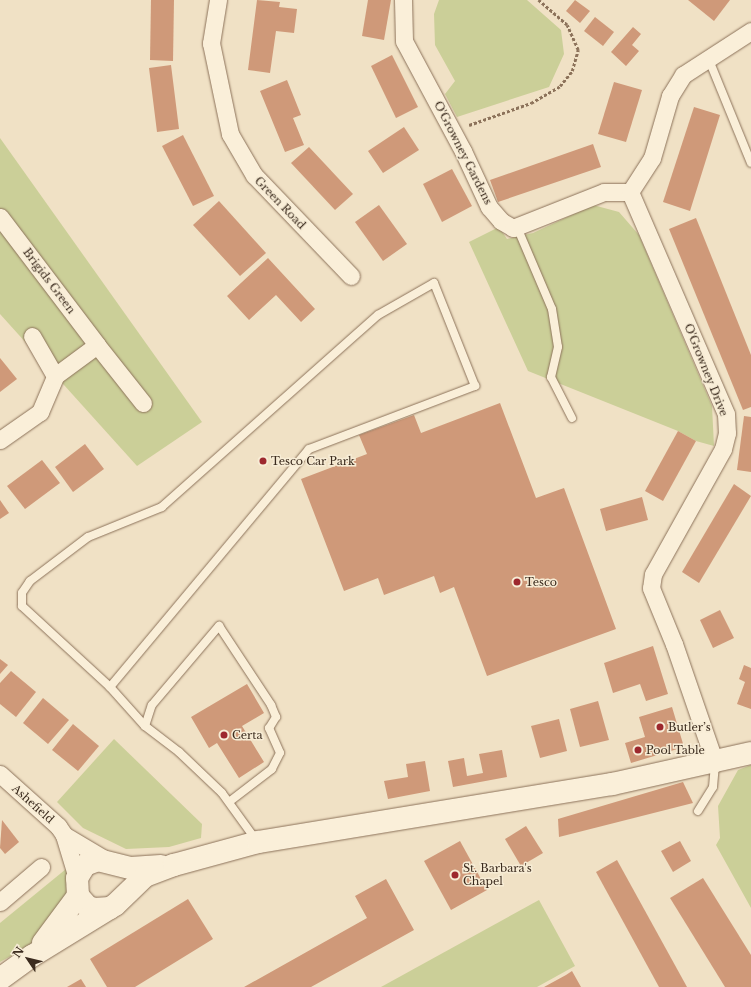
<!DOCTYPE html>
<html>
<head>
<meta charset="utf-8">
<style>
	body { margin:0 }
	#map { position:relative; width:751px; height:987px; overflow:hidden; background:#f0e1c5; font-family:"Libre Baskerville",serif }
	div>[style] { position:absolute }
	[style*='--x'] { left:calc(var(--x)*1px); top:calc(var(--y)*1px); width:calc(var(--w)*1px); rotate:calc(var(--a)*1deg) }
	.green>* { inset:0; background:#cbcf98 }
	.building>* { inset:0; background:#cf9979 }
	.path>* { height:2.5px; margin-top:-1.25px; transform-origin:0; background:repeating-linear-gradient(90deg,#8c725a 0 3px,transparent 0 5px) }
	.roads { filter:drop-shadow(0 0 1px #8c725a) drop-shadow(0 0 1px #8c725a) }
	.lane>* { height:8px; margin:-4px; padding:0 4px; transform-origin:4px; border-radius:4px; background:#faefd9 }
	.street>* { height:17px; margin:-8.5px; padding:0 8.5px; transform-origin:8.5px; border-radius:8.5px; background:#faefd9 }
	.secondary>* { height:22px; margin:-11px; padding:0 11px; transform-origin:11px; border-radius:11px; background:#faefd9 }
	.dots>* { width:11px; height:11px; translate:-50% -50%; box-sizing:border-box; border:2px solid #f7ecd5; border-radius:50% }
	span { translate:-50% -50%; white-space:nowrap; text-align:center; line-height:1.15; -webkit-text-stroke:3px #f7ecd5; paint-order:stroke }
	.street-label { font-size:11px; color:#3b2b1e }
	.poi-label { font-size:11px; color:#3b2b1e }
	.left { translate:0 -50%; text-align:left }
	.north { position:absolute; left:8px; top:939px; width:40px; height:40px; -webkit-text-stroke:3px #f7ecd5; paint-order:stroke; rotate:305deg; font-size:11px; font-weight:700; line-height:16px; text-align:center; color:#3b2b1e }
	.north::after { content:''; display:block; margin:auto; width:14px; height:18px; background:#3b2b1e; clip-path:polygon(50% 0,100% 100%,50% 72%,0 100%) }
</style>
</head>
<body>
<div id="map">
	<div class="green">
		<div style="clip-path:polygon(439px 0,527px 0,561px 30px,564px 54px,549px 87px,457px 117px,445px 94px,455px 81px,435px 45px,434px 14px)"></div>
		<div style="clip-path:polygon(0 138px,202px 422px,137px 466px,0 314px)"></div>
		<div style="clip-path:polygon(593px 205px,619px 212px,639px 235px,712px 406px,714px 446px,696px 441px,678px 431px,528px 371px,469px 242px,499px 227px,507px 239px,533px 233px)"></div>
		<div style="clip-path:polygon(114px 739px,202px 824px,201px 838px,169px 847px,126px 849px,83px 828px,57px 802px)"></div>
		<div style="clip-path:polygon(751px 765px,751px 908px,716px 845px,720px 838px,718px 806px,738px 770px)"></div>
		<div style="clip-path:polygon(66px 869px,70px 896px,49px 935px,0 962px,0 923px)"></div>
		<div style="clip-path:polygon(539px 900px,575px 966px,537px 987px,381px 987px)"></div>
	</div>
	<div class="building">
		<div style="clip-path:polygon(151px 0,174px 0,173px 61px,150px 60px)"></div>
		<div style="clip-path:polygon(257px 0,280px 2px,279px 7px,297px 9px,294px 33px,276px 31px,270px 73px,248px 70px)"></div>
		<div style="clip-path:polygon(368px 0,391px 0,384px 40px,362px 36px)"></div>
		<div style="clip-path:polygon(575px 0,590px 11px,580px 23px,566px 11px)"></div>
		<div style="clip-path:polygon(688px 0,730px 0,714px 21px)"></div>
		<div style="clip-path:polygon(595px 17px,614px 32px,603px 46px,584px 31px)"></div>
		<div style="clip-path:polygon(633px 27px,641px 34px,632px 45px,639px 51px,626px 66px,611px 52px)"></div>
		<div style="clip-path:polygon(392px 55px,418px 107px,396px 118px,371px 66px)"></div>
		<div style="clip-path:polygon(171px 65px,179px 129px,157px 132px,149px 68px)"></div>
		<div style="clip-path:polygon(287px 80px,301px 115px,293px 118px,304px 145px,285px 152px,260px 91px)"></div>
		<div style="clip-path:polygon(614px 82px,642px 90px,626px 142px,598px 134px)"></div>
		<div style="clip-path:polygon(694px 107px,720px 115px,690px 211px,663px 202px)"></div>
		<div style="clip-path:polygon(404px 127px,419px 150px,383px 173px,368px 151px)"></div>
		<div style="clip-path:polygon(183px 135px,214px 196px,193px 206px,162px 146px)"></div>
		<div style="clip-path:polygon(593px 144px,601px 167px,498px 202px,490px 180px)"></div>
		<div style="clip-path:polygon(309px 147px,353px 194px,335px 210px,291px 163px)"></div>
		<div style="clip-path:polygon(452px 169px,472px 206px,442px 222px,423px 184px)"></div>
		<div style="clip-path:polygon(219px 201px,266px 253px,240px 276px,193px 225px)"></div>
		<div style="clip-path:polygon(379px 205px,407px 244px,383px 261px,355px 222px)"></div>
		<div style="clip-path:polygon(696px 218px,751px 355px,751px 407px,743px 410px,669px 229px)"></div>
		<div style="clip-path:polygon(268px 258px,315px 309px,301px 322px,276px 295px,249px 320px,227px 296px)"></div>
		<div style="clip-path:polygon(0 358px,17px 379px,0 392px)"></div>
		<div style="clip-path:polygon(500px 403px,536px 498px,564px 488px,616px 629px,487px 676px,454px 587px,440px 593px,434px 576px,384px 595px,378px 578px,344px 591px,301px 479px,367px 454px,359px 435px,414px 415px,421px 433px)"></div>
		<div style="clip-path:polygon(744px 416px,751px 417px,751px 472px,737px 470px)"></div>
		<div style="clip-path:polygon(678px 431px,696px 441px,663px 501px,645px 491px)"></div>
		<div style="clip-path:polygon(85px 444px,104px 469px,73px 492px,55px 467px)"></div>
		<div style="clip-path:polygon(42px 460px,60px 483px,25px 509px,7px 486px)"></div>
		<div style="clip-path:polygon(734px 484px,751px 496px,699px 583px,682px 572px)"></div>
		<div style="clip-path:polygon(642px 497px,648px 520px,606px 531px,600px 509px)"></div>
		<div style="clip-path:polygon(0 500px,9px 513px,0 519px)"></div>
		<div style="clip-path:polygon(720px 610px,734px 638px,713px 648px,700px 620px)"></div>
		<div style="clip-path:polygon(653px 646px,668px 694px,646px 701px,640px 684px,613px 693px,604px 663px)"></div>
		<div style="clip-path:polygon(0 659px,8px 665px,0 674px)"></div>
		<div style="clip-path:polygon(744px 665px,751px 668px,751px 709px,737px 704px,745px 682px,739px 679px)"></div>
		<div style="clip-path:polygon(11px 671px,36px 692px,16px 717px,0 704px,0 683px)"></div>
		<div style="clip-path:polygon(247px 684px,264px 713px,242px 726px,264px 762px,239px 778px,217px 743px,209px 748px,191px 717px)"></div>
		<div style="clip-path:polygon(43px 698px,69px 720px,48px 744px,23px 723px)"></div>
		<div style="clip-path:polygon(598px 701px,609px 740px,580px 747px,570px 709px)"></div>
		<div style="clip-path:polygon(672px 707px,684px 747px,631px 763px,625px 743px,645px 737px,639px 717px)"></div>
		<div style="clip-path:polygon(559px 719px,567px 751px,540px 758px,531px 726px)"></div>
		<div style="clip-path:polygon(73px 724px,99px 746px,78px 771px,52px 750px)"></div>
		<div style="clip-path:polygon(502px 750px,507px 777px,453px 787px,448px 761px,464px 758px,467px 776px,483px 773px,479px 754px)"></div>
		<div style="clip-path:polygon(425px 761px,430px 791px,388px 799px,384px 781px,408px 777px,406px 764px)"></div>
		<div style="clip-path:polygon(683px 782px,693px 803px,559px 837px,558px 819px)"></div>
		<div style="clip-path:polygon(2px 820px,19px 842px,5px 854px,0 848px)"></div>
		<div style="clip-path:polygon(526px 826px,543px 853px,521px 866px,505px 839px)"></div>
		<div style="clip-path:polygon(460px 841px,487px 890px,451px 910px,424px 861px)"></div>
		<div style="clip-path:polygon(680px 841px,691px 861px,673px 872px,661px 851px)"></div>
		<div style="clip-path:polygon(617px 860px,687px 987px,659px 987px,596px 872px)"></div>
		<div style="clip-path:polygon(703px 878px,751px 955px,751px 987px,725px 987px,670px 898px)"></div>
		<div style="clip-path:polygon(386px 879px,414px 930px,311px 987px,244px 987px,367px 918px,355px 896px)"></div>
		<div style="clip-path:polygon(188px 899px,213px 939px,135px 987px,107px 987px,90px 959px)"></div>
		<div style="clip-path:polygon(572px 971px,581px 987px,544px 987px,566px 975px)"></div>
		<div style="clip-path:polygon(81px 979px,86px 987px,67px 987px)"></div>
	</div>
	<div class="path">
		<div style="--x:469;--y:125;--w:66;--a:-19.5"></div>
		<div style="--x:531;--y:103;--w:34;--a:-30"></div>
		<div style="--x:560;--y:86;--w:19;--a:-51"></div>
		<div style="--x:572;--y:71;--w:22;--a:-74"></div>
		<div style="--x:578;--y:50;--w:27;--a:-114"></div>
		<div style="--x:567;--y:25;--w:38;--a:-139"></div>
	</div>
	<div class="roads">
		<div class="lane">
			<div style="--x:709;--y:60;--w:111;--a:67.8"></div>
			<div style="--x:517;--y:227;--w:89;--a:66.9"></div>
			<div style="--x:552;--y:309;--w:38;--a:81"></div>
			<div style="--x:558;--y:347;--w:31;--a:103"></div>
			<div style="--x:551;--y:377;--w:46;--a:62.9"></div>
			<div style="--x:110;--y:687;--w:310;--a:-50.1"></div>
			<div style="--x:309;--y:449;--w:178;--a:-20.8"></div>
			<div style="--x:475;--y:386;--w:111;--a:-111.7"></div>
			<div style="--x:434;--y:283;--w:64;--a:150.3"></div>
			<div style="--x:378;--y:315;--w:289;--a:138.4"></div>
			<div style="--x:162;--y:507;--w:80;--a:157.9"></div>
			<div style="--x:88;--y:537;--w:73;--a:142.8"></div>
			<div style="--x:30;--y:581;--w:14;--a:124"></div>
			<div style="--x:22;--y:593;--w:13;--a:90"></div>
			<div style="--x:22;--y:606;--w:120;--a:42.6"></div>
			<div style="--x:110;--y:687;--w:52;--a:48.1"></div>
			<div style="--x:145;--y:726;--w:43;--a:37.4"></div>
			<div style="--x:179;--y:752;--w:59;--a:43.6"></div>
			<div style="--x:222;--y:793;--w:58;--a:54.1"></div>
			<div style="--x:145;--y:726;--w:22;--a:-72"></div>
			<div style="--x:152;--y:705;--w:104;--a:-49.7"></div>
			<div style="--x:219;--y:626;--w:95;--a:56.6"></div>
			<div style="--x:271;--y:705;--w:13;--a:67"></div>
			<div style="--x:276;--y:717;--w:13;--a:122"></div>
			<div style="--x:269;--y:728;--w:27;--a:66"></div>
			<div style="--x:280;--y:753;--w:18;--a:117"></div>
			<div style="--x:272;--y:769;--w:54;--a:142.5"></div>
			<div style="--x:698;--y:811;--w:28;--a:-58"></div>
			<div style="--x:713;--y:787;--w:24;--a:-85"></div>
		</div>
		<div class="street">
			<div style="--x:218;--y:0;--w:44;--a:99.2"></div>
			<div style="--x:211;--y:43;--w:93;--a:78.2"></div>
			<div style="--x:230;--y:134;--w:48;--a:59.7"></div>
			<div style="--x:254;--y:175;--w:140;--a:46.2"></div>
			<div style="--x:403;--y:0;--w:41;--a:88.6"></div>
			<div style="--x:404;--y:41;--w:125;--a:61.8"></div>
			<div style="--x:463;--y:151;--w:62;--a:65.1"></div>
			<div style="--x:489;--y:207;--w:18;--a:49"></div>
			<div style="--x:501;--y:221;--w:14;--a:30"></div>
			<div style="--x:513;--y:228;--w:98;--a:-21.6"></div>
			<div style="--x:604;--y:192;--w:26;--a:0"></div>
			<div style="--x:630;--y:192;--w:242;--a:66.6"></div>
			<div style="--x:726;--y:414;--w:19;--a:87"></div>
			<div style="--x:727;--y:433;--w:16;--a:104"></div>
			<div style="--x:723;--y:449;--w:143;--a:119.2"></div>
			<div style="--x:653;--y:574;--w:14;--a:98"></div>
			<div style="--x:651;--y:588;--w:61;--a:67.7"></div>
			<div style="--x:674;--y:644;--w:126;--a:71"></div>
			<div style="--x:630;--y:192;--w:40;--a:-57.1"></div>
			<div style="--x:652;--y:158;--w:65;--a:-73.8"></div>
			<div style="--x:670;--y:96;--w:25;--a:-58"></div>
			<div style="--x:683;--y:75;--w:81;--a:-32.9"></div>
			<div style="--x:0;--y:217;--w:161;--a:52.8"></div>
			<div style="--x:55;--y:376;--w:52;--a:-36.4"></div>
			<div style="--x:97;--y:345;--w:74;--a:51.6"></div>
			<div style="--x:0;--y:440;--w:49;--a:-35"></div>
			<div style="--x:40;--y:412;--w:39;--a:-67"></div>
			<div style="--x:55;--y:376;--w:46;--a:-119.9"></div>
			<div style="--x:0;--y:774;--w:78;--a:41.9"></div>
			<div style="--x:58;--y:826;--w:11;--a:56"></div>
			<div style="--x:64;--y:835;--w:45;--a:73.2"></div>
			<div style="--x:64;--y:835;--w:49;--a:30.8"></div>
			<div style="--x:0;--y:902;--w:54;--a:-40.5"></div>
		</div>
		<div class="secondary">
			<div style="--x:110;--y:908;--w:15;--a:176"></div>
			<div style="--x:95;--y:909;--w:7;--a:-164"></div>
			<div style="--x:88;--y:907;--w:15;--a:-132"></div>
			<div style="--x:78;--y:896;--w:18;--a:-93"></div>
			<div style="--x:77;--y:878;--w:15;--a:-58"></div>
			<div style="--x:85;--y:865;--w:14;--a:-21"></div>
			<div style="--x:98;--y:860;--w:34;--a:14"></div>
			<div style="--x:131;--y:868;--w:30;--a:-4"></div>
			<div style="--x:43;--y:943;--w:59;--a:-53.3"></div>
			<div style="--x:0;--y:979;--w:39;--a:-36"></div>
			<div style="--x:32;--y:956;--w:97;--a:-31.6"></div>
			<div style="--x:115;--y:905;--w:42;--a:-44"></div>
			<div style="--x:145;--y:876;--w:31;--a:-21"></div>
			<div style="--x:174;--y:865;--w:87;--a:-15.3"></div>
			<div style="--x:258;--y:842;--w:359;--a:-9.3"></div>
			<div style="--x:612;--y:784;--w:142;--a:-12.6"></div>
		</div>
	</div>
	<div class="dots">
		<div style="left:263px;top:461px;background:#9d282e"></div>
		<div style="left:517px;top:582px;background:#9d282e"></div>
		<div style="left:660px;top:727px;background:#9d282e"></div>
		<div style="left:224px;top:735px;background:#9d282e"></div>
		<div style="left:638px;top:750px;background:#9d282e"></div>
		<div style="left:455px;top:875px;background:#9d282e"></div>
	</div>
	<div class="street-label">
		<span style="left:463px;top:153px;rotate:63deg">O'Growney Gardens</span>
		<span style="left:280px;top:203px;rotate:46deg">Green Road</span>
		<span style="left:49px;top:281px;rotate:53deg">Brigids Green</span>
		<span style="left:706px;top:370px;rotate:68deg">O'Growney Drive</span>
		<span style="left:33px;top:804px;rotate:42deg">Ashefield</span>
	</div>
	<div class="poi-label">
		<span class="left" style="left:271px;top:461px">Tesco Car Park</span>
		<span class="left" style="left:525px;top:582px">Tesco</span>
		<span class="left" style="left:668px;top:727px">Butler’s</span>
		<span class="left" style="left:232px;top:735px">Certa</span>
		<span class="left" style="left:646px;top:750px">Pool Table</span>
		<span class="left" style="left:463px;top:875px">St. Barbara's<br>Chapel</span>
	</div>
	<div class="north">N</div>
</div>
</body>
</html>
